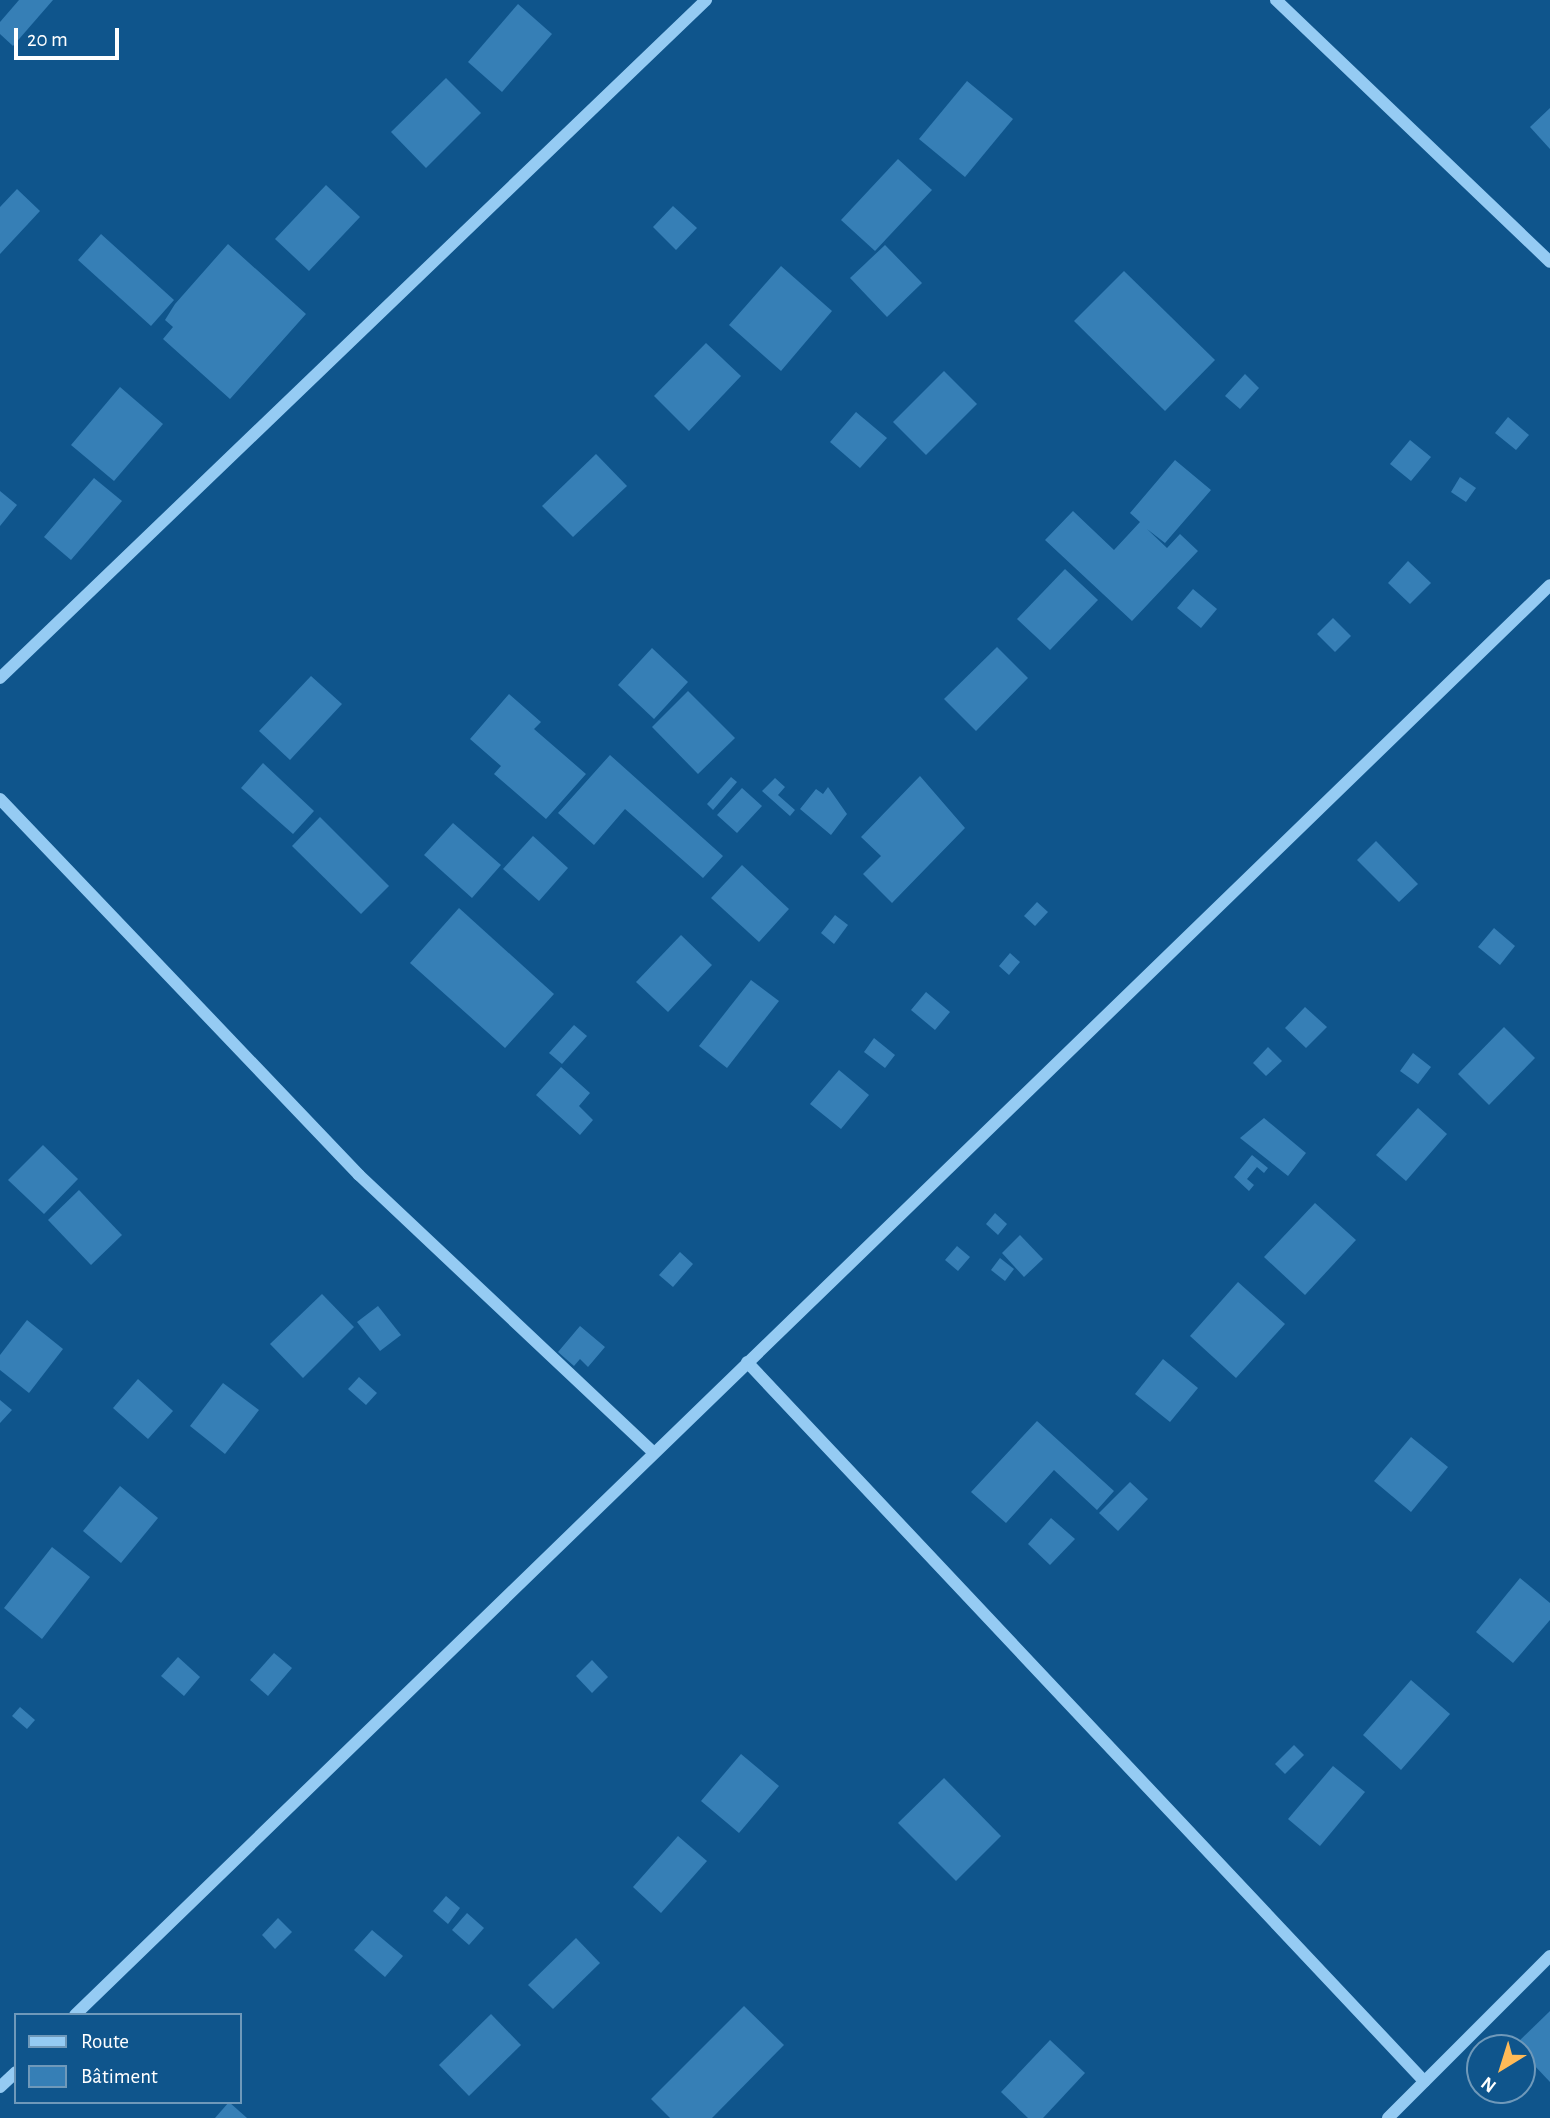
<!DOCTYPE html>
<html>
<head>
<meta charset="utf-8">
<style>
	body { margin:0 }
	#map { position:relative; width:1550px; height:2118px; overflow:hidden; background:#0f558c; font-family:"Alegreya Sans",sans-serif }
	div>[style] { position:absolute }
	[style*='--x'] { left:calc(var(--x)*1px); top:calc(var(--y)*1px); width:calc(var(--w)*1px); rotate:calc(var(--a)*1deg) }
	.building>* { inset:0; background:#367fb6 }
	.minor>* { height:12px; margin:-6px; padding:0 6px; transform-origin:6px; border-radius:6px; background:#95cbf3 }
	span { translate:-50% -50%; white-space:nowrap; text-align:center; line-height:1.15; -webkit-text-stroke:6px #0f558c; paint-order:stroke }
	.legend { position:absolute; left:14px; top:2013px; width:228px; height:91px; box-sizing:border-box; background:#0f558c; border:2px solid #6f99ba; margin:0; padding:9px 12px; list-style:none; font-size:21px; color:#fff }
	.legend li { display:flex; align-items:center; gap:14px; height:35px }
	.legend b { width:35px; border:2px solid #6f99ba }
	.north { position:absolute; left:1466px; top:2034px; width:70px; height:70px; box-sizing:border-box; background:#0f558c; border:2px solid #6f99ba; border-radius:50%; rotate:218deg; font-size:19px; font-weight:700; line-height:28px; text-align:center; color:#fff }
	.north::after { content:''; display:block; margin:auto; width:24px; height:32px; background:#ffba57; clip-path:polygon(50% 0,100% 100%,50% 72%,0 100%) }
	.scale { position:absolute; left:14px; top:28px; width:105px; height:32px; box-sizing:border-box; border:4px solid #fff; border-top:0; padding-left:9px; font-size:21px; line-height:24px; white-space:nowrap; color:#fff; -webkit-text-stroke:5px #0f558c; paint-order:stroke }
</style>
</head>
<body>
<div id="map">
	<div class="building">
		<div style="clip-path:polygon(19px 0,53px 0,13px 46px,0 34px,0 22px)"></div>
		<div style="clip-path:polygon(518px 4px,552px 34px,502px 92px,468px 62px)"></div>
		<div style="clip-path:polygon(446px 78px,481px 113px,426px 168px,391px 132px)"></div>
		<div style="clip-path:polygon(967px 81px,1013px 119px,965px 177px,919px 139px)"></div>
		<div style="clip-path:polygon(1550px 108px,1550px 149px,1530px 127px)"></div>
		<div style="clip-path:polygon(898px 159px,932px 190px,875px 251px,841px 220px)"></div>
		<div style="clip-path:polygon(326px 185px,360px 217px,309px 271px,275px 239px)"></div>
		<div style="clip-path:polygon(17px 189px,40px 211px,0 254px,0 207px)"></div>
		<div style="clip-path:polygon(673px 206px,697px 228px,676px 250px,653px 227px)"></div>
		<div style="clip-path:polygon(101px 234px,174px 300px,151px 326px,78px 260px)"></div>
		<div style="clip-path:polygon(228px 244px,306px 314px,230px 399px,163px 339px,173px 327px,165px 320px,175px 304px)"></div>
		<div style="clip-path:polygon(885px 245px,922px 283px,887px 317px,850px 278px)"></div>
		<div style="clip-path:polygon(781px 266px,832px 311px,781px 371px,729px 325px)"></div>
		<div style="clip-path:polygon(1124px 271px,1215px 360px,1165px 411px,1074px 321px)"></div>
		<div style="clip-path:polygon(706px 343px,741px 376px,689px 431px,654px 396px)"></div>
		<div style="clip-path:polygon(944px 371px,977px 404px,926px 455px,893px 422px)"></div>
		<div style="clip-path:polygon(1245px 374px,1259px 388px,1240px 409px,1225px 396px)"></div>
		<div style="clip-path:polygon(120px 387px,163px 424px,114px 481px,71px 445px)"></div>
		<div style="clip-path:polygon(856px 412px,887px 438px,860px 468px,830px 442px)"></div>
		<div style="clip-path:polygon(1508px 417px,1529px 435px,1516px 450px,1495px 433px)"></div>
		<div style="clip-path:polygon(1410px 440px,1431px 457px,1411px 481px,1390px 464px)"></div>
		<div style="clip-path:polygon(596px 454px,627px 486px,573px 537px,542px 506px)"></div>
		<div style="clip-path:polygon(1175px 460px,1211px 490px,1165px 543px,1147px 529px,1167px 548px,1180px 534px,1198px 551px,1132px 621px,1045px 540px,1073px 511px,1114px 550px,1140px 522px,1130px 513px)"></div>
		<div style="clip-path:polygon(1460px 477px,1476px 488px,1466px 502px,1451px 492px)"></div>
		<div style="clip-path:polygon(94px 478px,122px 501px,71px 560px,44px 537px)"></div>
		<div style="clip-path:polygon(0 491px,17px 505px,0 526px)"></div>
		<div style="clip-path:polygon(1408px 561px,1431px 583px,1410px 604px,1388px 583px)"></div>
		<div style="clip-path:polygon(1065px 569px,1098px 600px,1050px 650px,1017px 619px)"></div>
		<div style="clip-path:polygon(1193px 589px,1217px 609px,1201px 628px,1177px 608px)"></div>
		<div style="clip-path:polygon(1333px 618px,1351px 636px,1335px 652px,1317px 634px)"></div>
		<div style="clip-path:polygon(997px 647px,1028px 678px,976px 731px,944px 699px)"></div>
		<div style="clip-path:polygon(652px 648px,688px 682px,654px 719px,618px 685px)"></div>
		<div style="clip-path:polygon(311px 676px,342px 704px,290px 760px,259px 731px)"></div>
		<div style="clip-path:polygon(688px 691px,735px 738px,698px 774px,652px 727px)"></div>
		<div style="clip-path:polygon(509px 694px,541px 722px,534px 729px,586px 774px,546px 819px,494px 774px,501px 766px,470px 739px)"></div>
		<div style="clip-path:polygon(610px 755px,723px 856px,703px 878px,625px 809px,594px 845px,558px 813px)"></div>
		<div style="clip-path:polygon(263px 763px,314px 811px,293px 834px,241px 788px)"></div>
		<div style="clip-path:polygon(920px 776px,965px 828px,892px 903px,863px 874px,881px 856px,861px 837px)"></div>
		<div style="clip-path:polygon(731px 777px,737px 782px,713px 810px,707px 804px)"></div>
		<div style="clip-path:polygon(775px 778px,785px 787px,778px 795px,795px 810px,790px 816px,762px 791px)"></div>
		<div style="clip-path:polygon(828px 787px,847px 814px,831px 835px,800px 809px,816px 789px,823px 794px)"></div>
		<div style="clip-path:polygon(742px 788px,762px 806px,737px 833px,717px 815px)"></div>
		<div style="clip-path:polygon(320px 817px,389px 886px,361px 914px,292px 846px)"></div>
		<div style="clip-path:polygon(453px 823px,501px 865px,472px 898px,424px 855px)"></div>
		<div style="clip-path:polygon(533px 836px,568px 868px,539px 901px,503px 869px)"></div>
		<div style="clip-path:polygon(1376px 841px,1418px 884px,1399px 902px,1357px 860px)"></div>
		<div style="clip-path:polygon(742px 865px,789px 909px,759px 942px,711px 898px)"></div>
		<div style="clip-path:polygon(1037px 902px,1048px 912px,1035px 926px,1024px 916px)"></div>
		<div style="clip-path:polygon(459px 908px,554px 994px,505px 1048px,410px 963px)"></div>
		<div style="clip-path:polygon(835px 915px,848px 925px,834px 944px,821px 933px)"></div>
		<div style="clip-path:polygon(1494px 928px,1515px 946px,1500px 965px,1478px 947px)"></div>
		<div style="clip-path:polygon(681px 935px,712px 965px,668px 1012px,636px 982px)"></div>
		<div style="clip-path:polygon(1010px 953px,1020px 962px,1009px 975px,999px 966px)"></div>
		<div style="clip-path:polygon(751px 980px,779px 1001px,727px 1068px,699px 1046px)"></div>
		<div style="clip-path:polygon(926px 992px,950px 1012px,935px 1030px,911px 1010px)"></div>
		<div style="clip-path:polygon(1305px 1007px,1327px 1027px,1306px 1048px,1285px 1028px)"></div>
		<div style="clip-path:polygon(574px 1025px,587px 1036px,562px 1064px,549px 1053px)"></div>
		<div style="clip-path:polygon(1504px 1027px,1535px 1058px,1489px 1105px,1458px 1074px)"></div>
		<div style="clip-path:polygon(874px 1038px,895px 1055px,885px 1068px,864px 1052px)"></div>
		<div style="clip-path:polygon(1268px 1047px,1282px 1061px,1266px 1076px,1253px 1063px)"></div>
		<div style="clip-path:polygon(1413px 1053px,1431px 1067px,1418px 1084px,1400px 1071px)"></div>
		<div style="clip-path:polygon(561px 1067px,590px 1093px,579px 1106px,593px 1120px,580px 1135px,536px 1095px)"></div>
		<div style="clip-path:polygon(839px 1070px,869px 1095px,841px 1129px,810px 1104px)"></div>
		<div style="clip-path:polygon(1418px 1108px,1447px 1134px,1406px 1181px,1376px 1155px)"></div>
		<div style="clip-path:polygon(1264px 1118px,1306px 1153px,1288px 1176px,1240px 1138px)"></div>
		<div style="clip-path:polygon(43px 1145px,78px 1179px,44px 1214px,8px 1180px)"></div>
		<div style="clip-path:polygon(1252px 1155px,1268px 1168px,1264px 1173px,1257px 1167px,1247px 1179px,1254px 1185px,1249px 1191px,1234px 1177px)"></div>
		<div style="clip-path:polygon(79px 1190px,122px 1235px,91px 1265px,48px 1220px)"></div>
		<div style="clip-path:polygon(1315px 1203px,1356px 1240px,1305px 1295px,1264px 1257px)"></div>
		<div style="clip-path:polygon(995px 1213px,1007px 1224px,998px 1235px,986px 1224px)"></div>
		<div style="clip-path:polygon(1020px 1235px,1043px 1259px,1024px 1277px,1002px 1253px)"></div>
		<div style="clip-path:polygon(957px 1246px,970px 1257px,958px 1271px,945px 1260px)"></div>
		<div style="clip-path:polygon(680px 1252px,693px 1264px,673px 1287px,659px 1275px)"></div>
		<div style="clip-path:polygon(1000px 1258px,1014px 1269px,1005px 1281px,991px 1270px)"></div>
		<div style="clip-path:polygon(1238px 1282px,1285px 1324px,1236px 1378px,1190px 1336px)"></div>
		<div style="clip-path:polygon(322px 1294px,354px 1327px,303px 1378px,270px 1344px)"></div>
		<div style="clip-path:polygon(378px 1306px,401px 1335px,380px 1351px,357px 1322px)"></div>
		<div style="clip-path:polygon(27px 1320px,63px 1349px,29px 1393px,0 1370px,0 1355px)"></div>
		<div style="clip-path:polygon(580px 1326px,605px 1347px,588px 1367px,580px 1359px,574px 1366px,558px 1352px)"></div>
		<div style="clip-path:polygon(1163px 1359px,1198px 1388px,1170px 1422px,1135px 1394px)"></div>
		<div style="clip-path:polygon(359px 1377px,377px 1393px,366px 1405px,348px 1389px)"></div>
		<div style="clip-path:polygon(138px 1379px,173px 1411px,148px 1439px,113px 1408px)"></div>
		<div style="clip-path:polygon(223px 1383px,259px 1410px,225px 1454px,190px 1426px)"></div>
		<div style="clip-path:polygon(0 1400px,12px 1410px,0 1423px)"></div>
		<div style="clip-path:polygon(1037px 1421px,1114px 1491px,1097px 1510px,1054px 1470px,1006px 1523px,971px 1492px)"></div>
		<div style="clip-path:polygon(1411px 1437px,1448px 1467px,1411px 1512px,1374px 1481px)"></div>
		<div style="clip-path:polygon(1130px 1482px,1148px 1499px,1118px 1531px,1099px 1513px)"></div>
		<div style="clip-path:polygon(120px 1486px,158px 1518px,121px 1563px,83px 1531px)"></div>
		<div style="clip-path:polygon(1051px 1518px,1075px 1539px,1050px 1565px,1028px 1544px)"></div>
		<div style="clip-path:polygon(52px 1547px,90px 1577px,42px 1639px,4px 1608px)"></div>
		<div style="clip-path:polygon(1520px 1578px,1550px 1603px,1550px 1620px,1513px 1663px,1476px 1632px)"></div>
		<div style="clip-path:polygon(274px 1653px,292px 1668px,268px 1696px,250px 1680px)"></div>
		<div style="clip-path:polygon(178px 1657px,200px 1677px,184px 1696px,161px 1676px)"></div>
		<div style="clip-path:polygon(592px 1660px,608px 1677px,592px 1693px,576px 1676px)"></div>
		<div style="clip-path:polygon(1411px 1680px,1450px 1714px,1401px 1770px,1363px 1735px)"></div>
		<div style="clip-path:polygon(20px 1707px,35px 1720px,27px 1729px,12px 1716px)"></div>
		<div style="clip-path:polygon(1294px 1745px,1304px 1755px,1285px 1774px,1275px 1764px)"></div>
		<div style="clip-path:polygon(741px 1754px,779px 1786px,739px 1833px,701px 1801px)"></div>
		<div style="clip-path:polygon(1333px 1766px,1365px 1792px,1320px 1846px,1288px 1819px)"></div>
		<div style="clip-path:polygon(944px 1778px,1001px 1836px,956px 1881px,898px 1823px)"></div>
		<div style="clip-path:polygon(678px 1836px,707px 1861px,661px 1913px,633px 1887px)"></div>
		<div style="clip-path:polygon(446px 1896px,460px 1908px,448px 1924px,433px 1911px)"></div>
		<div style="clip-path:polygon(467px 1913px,484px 1928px,469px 1945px,452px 1930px)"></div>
		<div style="clip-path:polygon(278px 1918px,292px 1932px,275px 1949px,262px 1935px)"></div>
		<div style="clip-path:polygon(372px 1930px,403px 1956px,385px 1977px,354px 1950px)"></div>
		<div style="clip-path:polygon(576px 1938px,600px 1963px,553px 2009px,528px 1985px)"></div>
		<div style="clip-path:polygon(744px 2006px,784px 2045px,712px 2118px,670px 2118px,651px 2099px)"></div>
		<div style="clip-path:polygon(1550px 2011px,1550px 2082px,1515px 2045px)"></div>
		<div style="clip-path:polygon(491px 2014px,521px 2045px,469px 2096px,439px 2065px)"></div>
		<div style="clip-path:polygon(1050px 2040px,1085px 2073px,1043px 2118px,1028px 2118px,1001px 2092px)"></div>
		<div style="clip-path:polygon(229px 2102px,247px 2118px,215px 2118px)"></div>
	</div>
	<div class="minor">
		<div style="--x:1276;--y:0;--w:379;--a:43.7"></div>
		<div style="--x:0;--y:678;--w:979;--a:-43.84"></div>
		<div style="--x:0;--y:799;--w:520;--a:46.32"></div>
		<div style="--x:359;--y:1175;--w:405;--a:43.3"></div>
		<div style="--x:747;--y:1362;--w:988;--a:46.72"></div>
		<div style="--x:75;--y:2015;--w:2054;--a:-44.11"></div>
		<div style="--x:0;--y:2087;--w:22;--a:-43"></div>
		<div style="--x:1388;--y:2118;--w:229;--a:-45"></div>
	</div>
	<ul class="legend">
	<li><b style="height:9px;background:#95cbf3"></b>Route</li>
	<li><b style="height:19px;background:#367fb6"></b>Bâtiment</li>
	</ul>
	<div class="north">N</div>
	<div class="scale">20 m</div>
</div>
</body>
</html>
